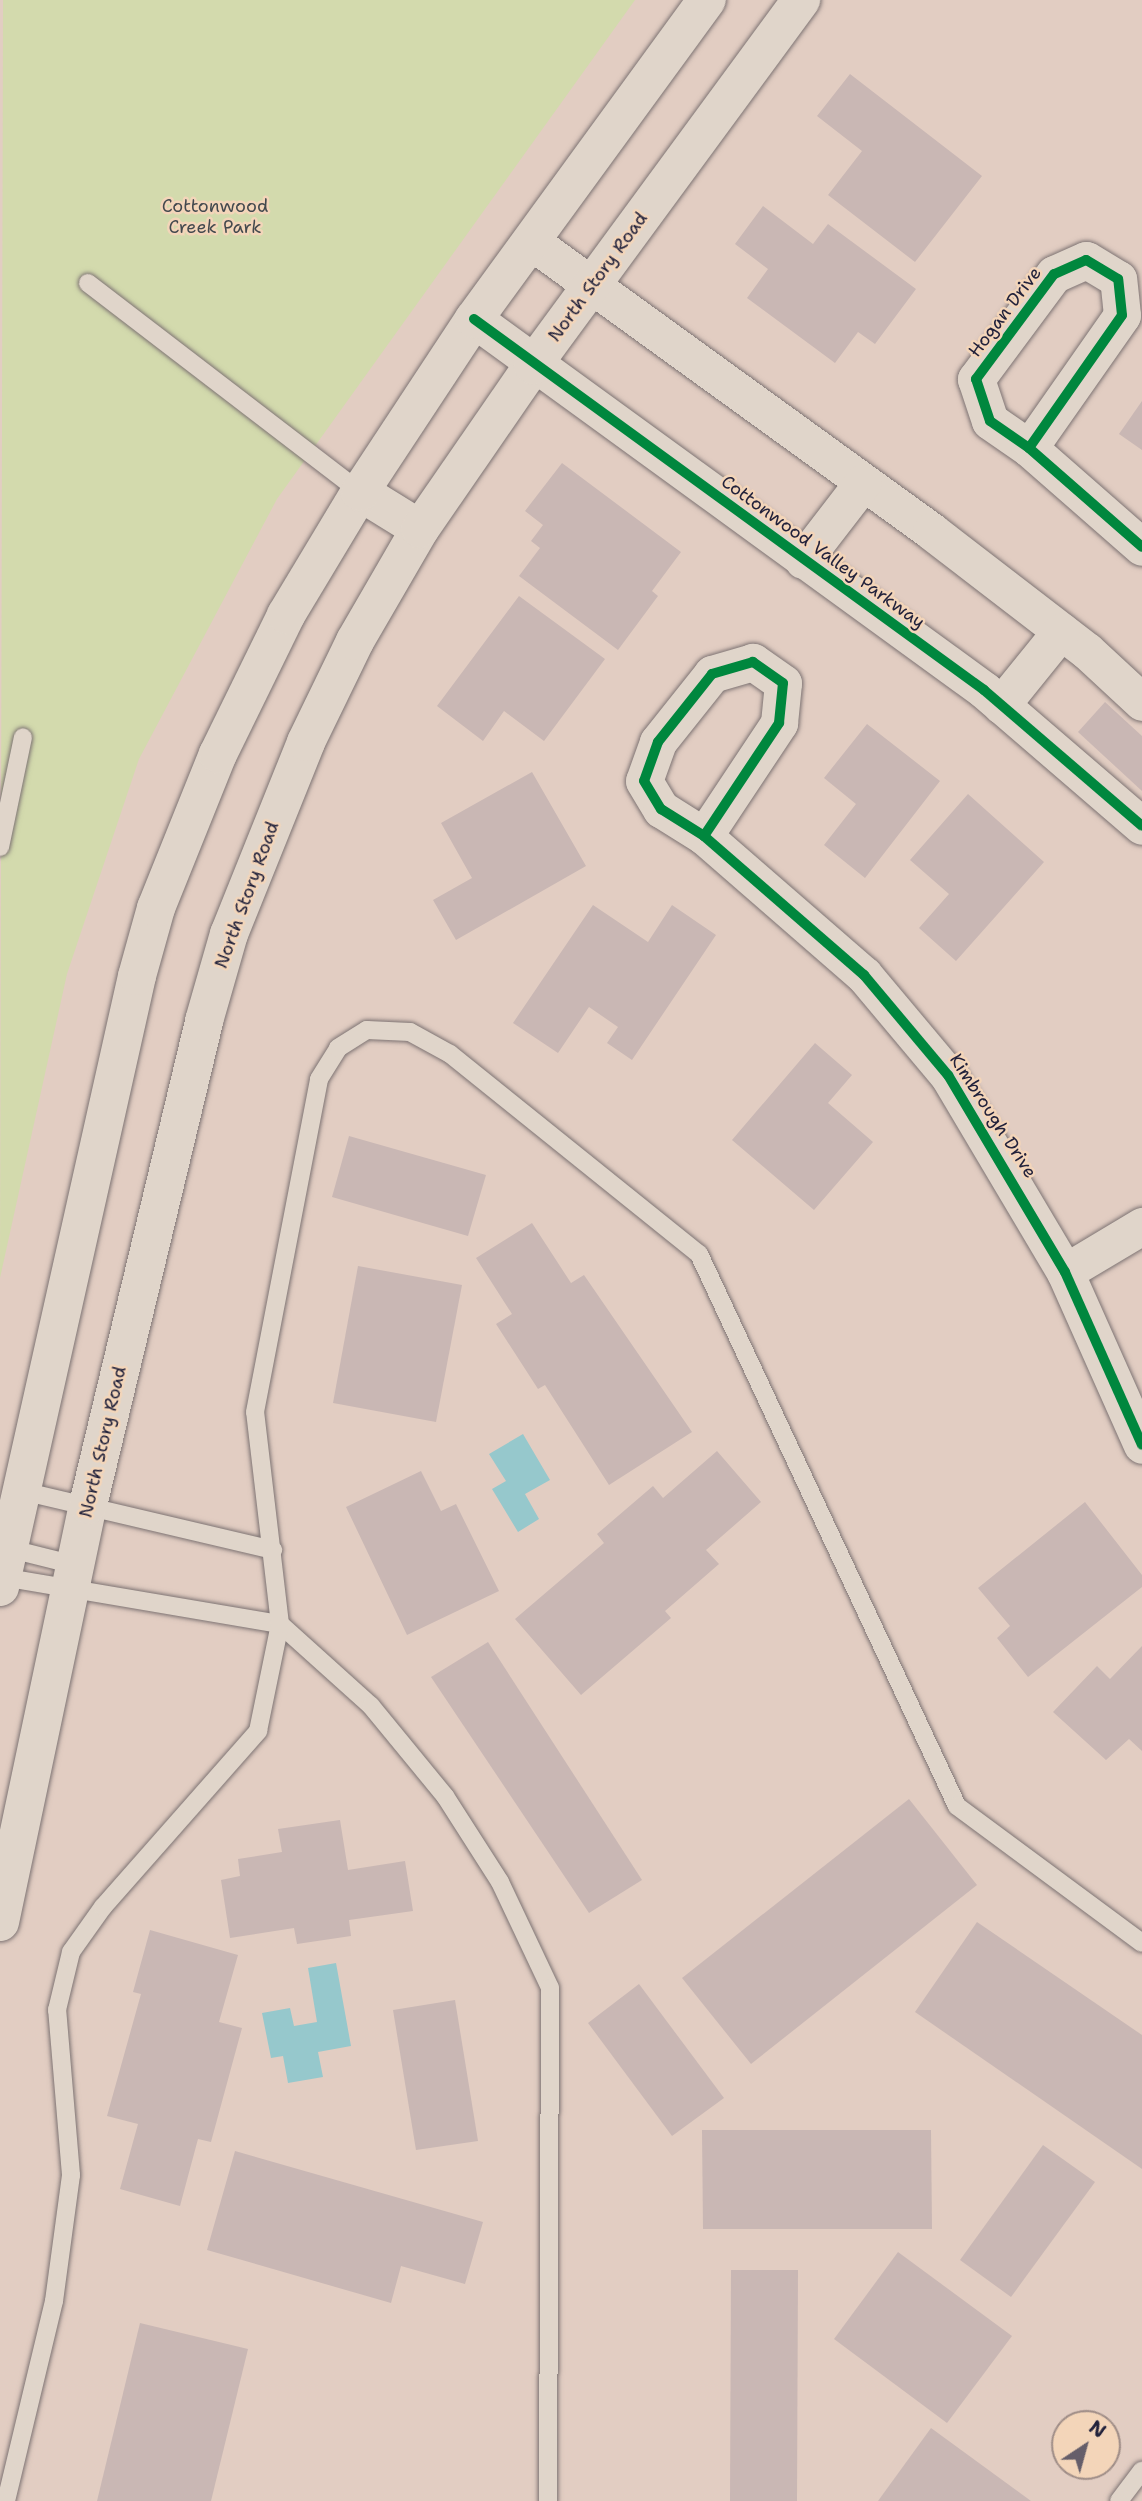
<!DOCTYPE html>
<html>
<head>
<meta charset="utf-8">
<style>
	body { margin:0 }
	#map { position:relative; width:1142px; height:2501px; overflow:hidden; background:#e2cdc2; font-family:"Shantell Sans",sans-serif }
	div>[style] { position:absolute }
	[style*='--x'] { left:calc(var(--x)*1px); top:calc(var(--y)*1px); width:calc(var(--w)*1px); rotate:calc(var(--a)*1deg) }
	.green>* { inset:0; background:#d3daad }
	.water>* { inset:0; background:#96c8cc }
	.building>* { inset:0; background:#c9b7b4 }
	.roads { filter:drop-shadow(0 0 2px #7d7373) drop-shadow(0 0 2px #7d7373) }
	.service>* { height:18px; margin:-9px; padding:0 9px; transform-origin:9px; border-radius:9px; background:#e0d5ca }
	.minor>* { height:37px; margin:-18.5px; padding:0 18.5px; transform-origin:18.5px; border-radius:18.5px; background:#e0d5ca }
	.secondary>* { height:38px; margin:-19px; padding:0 19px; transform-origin:19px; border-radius:19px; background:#e0d5ca }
	.cycleway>* { height:10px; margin:-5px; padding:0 5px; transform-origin:5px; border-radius:5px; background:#00873e }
	span { translate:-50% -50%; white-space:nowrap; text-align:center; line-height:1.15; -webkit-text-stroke:5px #f3d5b9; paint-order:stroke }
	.park-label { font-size:18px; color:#43494e }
	.street-label { font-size:18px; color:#22223b }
	.north { position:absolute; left:1051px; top:2410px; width:70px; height:70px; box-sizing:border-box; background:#f3d5b9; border:2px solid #9f8d87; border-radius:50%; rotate:36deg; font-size:19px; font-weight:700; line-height:28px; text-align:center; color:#22223b }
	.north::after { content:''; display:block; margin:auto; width:24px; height:32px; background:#655e6a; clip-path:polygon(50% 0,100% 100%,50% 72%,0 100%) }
</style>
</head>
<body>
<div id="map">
	<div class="green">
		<div style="clip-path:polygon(3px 0,635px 0,277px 499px,139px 759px,67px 974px,0 1278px)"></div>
	</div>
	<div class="water">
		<div style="clip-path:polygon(523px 1434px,550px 1480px,525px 1494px,539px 1519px,518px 1532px,492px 1489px,506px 1481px,489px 1454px)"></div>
		<div style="clip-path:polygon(336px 1963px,351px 2046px,318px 2052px,323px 2077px,288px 2083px,283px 2056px,271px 2058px,262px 2013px,290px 2008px,294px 2026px,317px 2022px,308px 1968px)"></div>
	</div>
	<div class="building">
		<div style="clip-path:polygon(850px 74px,982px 176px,915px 262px,828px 195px,862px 151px,817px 116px)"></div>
		<div style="clip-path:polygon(763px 206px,813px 244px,828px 224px,916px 289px,875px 344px,858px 332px,835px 363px,747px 298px,768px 269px,735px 244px)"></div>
		<div style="clip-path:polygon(1142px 401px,1142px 450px,1119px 434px)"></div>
		<div style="clip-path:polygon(562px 463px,681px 552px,652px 591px,658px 596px,618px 650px,519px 576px,540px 548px,531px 541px,543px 525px,525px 511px)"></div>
		<div style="clip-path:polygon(519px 596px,605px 659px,544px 741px,504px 711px,483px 741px,437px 706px)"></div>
		<div style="clip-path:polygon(1105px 702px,1142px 736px,1142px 791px,1078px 732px)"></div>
		<div style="clip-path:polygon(867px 724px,940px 781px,865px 878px,824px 845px,856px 804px,824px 778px)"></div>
		<div style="clip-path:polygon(532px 772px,586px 866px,456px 940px,433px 900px,472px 878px,441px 823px)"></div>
		<div style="clip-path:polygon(968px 794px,1044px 862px,956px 961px,919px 928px,949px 894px,910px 860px)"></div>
		<div style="clip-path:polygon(593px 905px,648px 942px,672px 905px,716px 935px,632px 1060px,607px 1043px,618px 1027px,589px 1007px,558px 1053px,513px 1023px)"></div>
		<div style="clip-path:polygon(815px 1043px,852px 1075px,828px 1103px,873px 1142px,814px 1210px,732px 1140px)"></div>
		<div style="clip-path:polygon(349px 1136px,486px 1175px,468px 1236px,332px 1197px)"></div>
		<div style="clip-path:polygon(532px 1223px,571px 1283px,584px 1275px,692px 1432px,609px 1485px,545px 1385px,538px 1389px,496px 1324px,512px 1314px,476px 1258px)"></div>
		<div style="clip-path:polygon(358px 1266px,462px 1285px,436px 1422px,333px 1403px)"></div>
		<div style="clip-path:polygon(717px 1451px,761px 1502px,706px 1550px,719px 1564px,665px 1611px,671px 1618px,581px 1695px,515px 1619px,604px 1543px,597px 1534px,653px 1486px,663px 1498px)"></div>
		<div style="clip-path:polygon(421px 1471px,441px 1511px,456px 1504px,499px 1591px,407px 1635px,346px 1507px)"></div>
		<div style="clip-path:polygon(1085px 1502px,1142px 1575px,1142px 1587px,1028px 1677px,997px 1638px,1010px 1626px,978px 1588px)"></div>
		<div style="clip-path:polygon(488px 1642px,642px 1880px,589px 1913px,431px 1677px)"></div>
		<div style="clip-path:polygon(1142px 1646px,1142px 1751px,1129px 1739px,1106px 1760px,1053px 1712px,1097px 1666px,1110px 1679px)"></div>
		<div style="clip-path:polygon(909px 1799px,977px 1885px,751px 2064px,682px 1978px)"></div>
		<div style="clip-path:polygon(340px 1820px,348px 1870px,405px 1861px,413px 1911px,349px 1920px,351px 1936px,297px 1944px,294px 1928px,230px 1938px,221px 1880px,240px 1876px,238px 1859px,282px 1852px,278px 1829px)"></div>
		<div style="clip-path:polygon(977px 1922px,1142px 2035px,1142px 2169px,915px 2012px)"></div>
		<div style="clip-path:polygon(150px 1930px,238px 1955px,219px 2022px,242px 2028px,211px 2142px,198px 2139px,180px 2206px,120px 2189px,138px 2124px,107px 2116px,141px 1994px,133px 1992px)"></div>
		<div style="clip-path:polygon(639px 1984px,724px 2098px,672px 2136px,588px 2023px)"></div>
		<div style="clip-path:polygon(455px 2000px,478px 2141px,416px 2150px,393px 2010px)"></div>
		<div style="clip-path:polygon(702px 2130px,931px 2130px,932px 2229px,703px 2229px)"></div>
		<div style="clip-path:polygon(1043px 2145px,1095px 2182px,1011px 2297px,960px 2260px)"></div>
		<div style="clip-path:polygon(235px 2151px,483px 2222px,465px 2284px,401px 2266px,391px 2303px,207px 2250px)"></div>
		<div style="clip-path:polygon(898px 2252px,1012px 2336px,947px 2423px,834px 2339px)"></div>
		<div style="clip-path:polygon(731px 2270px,798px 2270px,797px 2501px,730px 2501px)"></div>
		<div style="clip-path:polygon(140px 2323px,248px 2349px,211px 2501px,97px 2501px)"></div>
		<div style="clip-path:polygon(931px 2428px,1031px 2501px,878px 2501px)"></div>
	</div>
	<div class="roads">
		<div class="service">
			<div style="--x:88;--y:283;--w:343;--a:37.5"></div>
			<div style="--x:0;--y:847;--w:112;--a:-78.2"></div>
			<div style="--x:22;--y:1491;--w:258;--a:13.2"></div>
			<div style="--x:7;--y:1548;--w:70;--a:14"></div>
			<div style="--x:2;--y:1577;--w:282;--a:9.6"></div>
			<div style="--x:280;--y:1624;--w:122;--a:42"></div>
			<div style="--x:371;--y:1706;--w:117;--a:50.6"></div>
			<div style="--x:445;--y:1796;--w:102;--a:57.4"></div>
			<div style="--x:500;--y:1882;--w:117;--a:64.7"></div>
			<div style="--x:550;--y:1988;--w:513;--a:90.22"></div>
			<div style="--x:6;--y:2501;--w:206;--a:-76.5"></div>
			<div style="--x:54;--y:2301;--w:127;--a:-82.3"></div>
			<div style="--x:71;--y:2175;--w:166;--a:-94.8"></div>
			<div style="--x:57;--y:2010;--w:60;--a:-76.4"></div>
			<div style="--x:71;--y:1952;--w:55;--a:-54.6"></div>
			<div style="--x:103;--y:1907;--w:235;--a:-48.6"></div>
			<div style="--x:258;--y:1731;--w:109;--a:-78.4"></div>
			<div style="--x:280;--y:1624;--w:213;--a:-96.7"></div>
			<div style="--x:255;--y:1412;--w:339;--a:-79.1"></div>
			<div style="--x:319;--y:1079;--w:36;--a:-58"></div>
			<div style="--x:338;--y:1048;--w:34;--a:-32"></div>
			<div style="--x:367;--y:1030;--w:43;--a:2.7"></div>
			<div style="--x:410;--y:1032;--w:46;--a:28.8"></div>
			<div style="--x:450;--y:1054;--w:319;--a:38.8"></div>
			<div style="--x:699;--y:1254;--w:609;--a:64.95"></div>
			<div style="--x:957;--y:1806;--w:230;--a:36.5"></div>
			<div style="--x:1119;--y:2501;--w:38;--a:-53"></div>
		</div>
		<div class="minor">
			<div style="--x:532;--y:242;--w:493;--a:35.9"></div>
			<div style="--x:931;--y:531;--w:197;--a:37.6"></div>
			<div style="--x:1087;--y:651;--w:75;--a:42.8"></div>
			<div style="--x:474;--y:319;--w:631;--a:36.03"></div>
			<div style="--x:984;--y:690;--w:208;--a:40.7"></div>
			<div style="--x:1029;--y:448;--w:162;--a:-55"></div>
			<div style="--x:1122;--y:315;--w:36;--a:-96"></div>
			<div style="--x:1118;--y:279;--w:37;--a:-149"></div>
			<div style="--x:1086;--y:260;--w:35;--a:156"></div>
			<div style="--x:1054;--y:274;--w:131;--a:126.6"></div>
			<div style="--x:976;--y:379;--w:44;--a:71.6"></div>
			<div style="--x:990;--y:421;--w:47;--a:34.7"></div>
			<div style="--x:1029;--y:448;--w:150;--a:41.2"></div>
			<div style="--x:803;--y:560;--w:98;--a:-52.4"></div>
			<div style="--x:1001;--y:705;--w:95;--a:-51"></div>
			<div style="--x:704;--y:836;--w:136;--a:-56.4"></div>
			<div style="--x:779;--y:723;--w:40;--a:-84.3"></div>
			<div style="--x:783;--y:683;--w:37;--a:-145"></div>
			<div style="--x:753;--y:662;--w:43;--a:163.7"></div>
			<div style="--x:712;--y:674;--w:87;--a:128.5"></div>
			<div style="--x:658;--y:742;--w:41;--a:109.7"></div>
			<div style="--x:644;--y:781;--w:33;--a:59"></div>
			<div style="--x:661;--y:809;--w:51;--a:32.1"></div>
			<div style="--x:704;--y:836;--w:212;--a:41"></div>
			<div style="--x:864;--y:975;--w:131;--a:50"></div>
			<div style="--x:948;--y:1075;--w:229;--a:59.3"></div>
			<div style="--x:1065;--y:1272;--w:189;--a:66"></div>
			<div style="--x:1065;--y:1272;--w:90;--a:-30.9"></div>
		</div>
		<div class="secondary">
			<div style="--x:360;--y:492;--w:70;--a:31.7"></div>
			<div style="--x:0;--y:1587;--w:626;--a:-77.36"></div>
			<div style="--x:137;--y:976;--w:71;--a:-74.4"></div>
			<div style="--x:156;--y:908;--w:166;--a:-68.1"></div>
			<div style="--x:218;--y:754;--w:155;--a:-63.9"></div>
			<div style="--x:286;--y:615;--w:144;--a:-59"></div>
			<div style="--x:360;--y:492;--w:207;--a:-56.6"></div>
			<div style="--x:474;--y:319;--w:395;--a:-53.9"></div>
			<div style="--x:0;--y:1922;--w:426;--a:-78.1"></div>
			<div style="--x:88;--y:1505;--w:498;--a:-76.5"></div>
			<div style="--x:204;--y:1021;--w:91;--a:-74"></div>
			<div style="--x:229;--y:934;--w:207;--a:-68.1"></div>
			<div style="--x:306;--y:742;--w:112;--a:-64.1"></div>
			<div style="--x:355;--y:641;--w:129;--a:-59.9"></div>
			<div style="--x:420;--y:529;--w:199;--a:-55.4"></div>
			<div style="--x:533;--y:365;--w:453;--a:-53.7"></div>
		</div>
	</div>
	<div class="cycleway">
		<div style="--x:474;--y:319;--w:631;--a:36.03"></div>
		<div style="--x:984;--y:690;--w:208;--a:40.7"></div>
		<div style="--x:1029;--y:448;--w:162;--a:-55"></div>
		<div style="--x:1122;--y:315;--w:36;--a:-96"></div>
		<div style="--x:1118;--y:279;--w:37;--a:-149"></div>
		<div style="--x:1086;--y:260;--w:35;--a:156"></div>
		<div style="--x:1054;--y:274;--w:131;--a:126.6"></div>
		<div style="--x:976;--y:379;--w:44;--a:71.6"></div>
		<div style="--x:990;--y:421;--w:47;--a:34.7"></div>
		<div style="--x:1029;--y:448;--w:150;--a:41.2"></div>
		<div style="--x:704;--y:836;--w:136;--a:-56.4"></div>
		<div style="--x:779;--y:723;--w:40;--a:-84.3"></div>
		<div style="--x:783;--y:683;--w:37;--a:-145"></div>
		<div style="--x:753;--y:662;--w:43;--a:163.7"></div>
		<div style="--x:712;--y:674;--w:87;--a:128.5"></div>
		<div style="--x:658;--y:742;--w:41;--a:109.7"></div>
		<div style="--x:644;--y:781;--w:33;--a:59"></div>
		<div style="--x:661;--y:809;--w:51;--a:32.1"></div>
		<div style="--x:704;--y:836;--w:212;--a:41"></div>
		<div style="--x:864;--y:975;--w:131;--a:50"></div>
		<div style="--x:948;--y:1075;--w:229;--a:59.3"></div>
		<div style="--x:1065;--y:1272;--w:189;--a:66"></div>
	</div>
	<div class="park-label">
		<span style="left:215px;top:217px">Cottonwood<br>Creek Park</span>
	</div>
	<div class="street-label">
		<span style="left:598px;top:277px;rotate:-54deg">North Story Road</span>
		<span style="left:1005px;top:312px;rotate:-53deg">Hogan Drive</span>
		<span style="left:823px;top:552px;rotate:36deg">Cottonwood Valley Parkway</span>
		<span style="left:247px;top:895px;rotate:-70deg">North Story Road</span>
		<span style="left:993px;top:1116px;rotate:57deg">Kimbrough Drive</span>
		<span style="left:103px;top:1442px;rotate:-77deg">North Story Road</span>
	</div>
	<div class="north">N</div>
</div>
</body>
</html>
